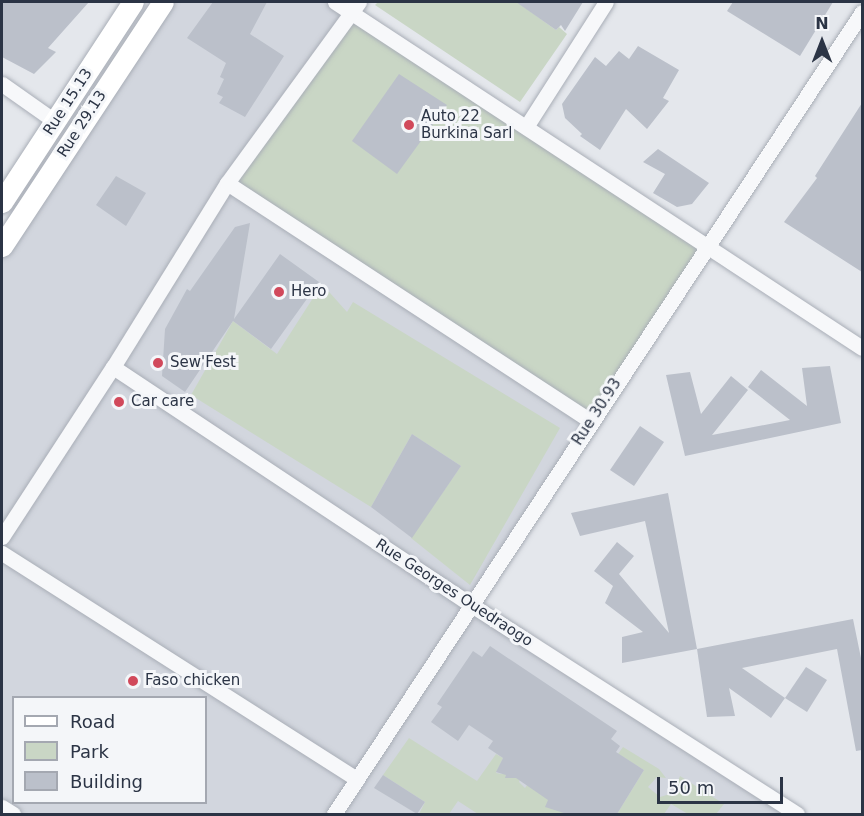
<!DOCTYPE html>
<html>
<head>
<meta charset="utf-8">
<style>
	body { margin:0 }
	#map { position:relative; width:864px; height:816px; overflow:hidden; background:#e4e7ec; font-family:"DejaVu Sans",sans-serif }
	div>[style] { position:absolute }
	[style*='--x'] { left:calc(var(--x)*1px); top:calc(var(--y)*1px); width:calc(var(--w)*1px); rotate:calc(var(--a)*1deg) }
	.built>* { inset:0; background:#d2d6de }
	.green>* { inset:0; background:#c9d6c5 }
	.building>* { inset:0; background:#bbc0ca }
	.roads { filter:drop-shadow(0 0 2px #a9aeb7) drop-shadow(0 0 2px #a9aeb7) }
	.minor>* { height:15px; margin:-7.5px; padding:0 7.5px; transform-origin:7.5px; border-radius:7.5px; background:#f7f8fa }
	.secondary>* { height:21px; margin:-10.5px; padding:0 10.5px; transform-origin:10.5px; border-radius:10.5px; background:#fff }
	.dots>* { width:16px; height:16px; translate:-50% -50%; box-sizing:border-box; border:3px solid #f4f6f9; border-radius:50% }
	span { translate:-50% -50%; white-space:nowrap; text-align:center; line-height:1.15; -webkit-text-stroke:6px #f4f6f9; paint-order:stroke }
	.street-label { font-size:15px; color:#2b3445 }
	.poi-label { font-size:15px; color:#2b3445 }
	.left { translate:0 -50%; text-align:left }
	.frame { position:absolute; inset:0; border:3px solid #2b3445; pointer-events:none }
	.legend { position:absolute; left:12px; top:696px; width:195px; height:108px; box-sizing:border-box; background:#f4f6f9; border:2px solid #a4a8b1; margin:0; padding:8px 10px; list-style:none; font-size:18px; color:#2b3445 }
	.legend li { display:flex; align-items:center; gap:12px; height:30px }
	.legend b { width:30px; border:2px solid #a4a8b1 }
	.north { position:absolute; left:792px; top:12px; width:60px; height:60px; -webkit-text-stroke:4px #f4f6f9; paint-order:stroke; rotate:0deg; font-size:16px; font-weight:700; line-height:24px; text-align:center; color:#2b3445 }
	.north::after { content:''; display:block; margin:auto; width:21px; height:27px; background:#2b3445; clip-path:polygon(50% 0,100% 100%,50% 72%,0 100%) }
	.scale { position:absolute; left:657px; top:777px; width:126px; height:27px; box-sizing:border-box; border:3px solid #2b3445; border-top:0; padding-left:8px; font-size:18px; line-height:21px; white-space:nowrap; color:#2b3445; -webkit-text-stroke:4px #f4f6f9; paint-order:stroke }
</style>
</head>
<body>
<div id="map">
	<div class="built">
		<div style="clip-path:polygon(evenodd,163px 2px,335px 2px,704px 251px,473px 605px,797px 814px,2px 814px,2px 246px,163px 2px,14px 698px,206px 698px,206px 802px,14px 802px,14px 698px)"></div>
	</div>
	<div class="green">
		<div style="clip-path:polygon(378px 2px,517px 2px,556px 30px,559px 27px,567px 34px,520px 102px,375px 5px)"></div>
		<div style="clip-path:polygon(353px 21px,704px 251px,586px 418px,230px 185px)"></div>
		<div style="clip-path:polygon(322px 284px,347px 312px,353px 302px,560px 428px,470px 585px,411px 538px,461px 466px,412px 434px,371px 507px,191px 395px,233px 321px,277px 354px)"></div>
		<div style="clip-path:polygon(409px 738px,477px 781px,496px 754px,503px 758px,496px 773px,502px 774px,507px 765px,506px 778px,523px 772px,519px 782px,525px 788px,531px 780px,552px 791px,546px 807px,578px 809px,573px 814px,478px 814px,458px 801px,449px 814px,419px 814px,425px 802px,383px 775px)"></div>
		<div style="clip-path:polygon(623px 747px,659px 769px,666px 778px,657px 777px,648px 787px,660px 797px,673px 793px,680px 776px,724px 804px,716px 814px,688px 814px,671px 804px,664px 814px,617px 814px,644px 770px,618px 754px)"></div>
	</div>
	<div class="building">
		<div style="clip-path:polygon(2px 2px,89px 2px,48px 48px,56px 52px,34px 74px,2px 57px)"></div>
		<div style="clip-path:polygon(213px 2px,267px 2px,250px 34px,284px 56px,245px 117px,219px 103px,223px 97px,217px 94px,224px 79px,220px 77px,226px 63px,187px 38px)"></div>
		<div style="clip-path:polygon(516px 2px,583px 2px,565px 31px,561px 25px,556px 30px)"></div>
		<div style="clip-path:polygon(733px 2px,833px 2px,800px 56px,727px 11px)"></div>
		<div style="clip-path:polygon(638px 46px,679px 70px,663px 98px,669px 101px,647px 129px,626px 109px,600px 150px,580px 136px,582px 134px,565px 118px,562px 104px,595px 57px,606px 66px,619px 51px,629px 59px)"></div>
		<div style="clip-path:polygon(399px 74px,447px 105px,397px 174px,352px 141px)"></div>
		<div style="clip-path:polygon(862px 103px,862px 272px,784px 222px,817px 178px,815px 176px)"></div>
		<div style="clip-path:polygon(658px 149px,709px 183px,692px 204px,677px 207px,653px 193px,665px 174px,643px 162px)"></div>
		<div style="clip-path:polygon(116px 176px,146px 193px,126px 226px,96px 205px)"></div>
		<div style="clip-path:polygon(250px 223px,234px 319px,280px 254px,319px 282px,271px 349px,233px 321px,185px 392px,162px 376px,165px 329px,187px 289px,190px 291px,235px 227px)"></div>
		<div style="clip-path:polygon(830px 366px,841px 423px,685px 456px,666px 375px,690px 372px,701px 414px,731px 376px,748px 390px,712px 435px,790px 420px,748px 387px,761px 370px,807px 406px,802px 368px)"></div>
		<div style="clip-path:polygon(640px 426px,664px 442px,634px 486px,610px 470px)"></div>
		<div style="clip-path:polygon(412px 434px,461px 466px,412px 538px,371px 507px)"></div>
		<div style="clip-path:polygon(668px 493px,697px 649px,622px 663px,622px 637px,643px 632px,605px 603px,613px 586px,594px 571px,617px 542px,634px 556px,619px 574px,669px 633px,645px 521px,580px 536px,571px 513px)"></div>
		<div style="clip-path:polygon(853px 619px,862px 663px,862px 750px,856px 751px,837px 649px,742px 668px,785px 698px,771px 718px,729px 688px,735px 716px,707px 717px,697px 649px)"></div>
		<div style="clip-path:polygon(490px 646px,617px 731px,611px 739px,620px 746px,616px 752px,644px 770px,617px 814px,567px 814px,545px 807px,548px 800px,516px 778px,505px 778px,506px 775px,496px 772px,503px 758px,488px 748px,493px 741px,469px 725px,458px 741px,431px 722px,442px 707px,437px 704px,473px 651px,482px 657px)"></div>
		<div style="clip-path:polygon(806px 667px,827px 680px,807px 712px,785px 698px)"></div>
		<div style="clip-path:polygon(383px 775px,425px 802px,417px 814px,374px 788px)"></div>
	</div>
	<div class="roads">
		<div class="minor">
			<div style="--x:335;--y:2;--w:630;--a:33.29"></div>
			<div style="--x:2;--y:84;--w:66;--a:35.1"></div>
			<div style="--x:526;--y:127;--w:148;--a:-57.4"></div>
			<div style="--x:227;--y:183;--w:435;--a:33.2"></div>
			<div style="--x:113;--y:367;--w:432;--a:33.6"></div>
			<div style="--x:473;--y:606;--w:385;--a:32.7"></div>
			<div style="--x:2;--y:537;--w:203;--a:-56.9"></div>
			<div style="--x:113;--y:367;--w:216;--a:-58.2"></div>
			<div style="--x:227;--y:183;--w:224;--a:-53.9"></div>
			<div style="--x:2;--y:553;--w:421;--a:32.5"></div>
			<div style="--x:2;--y:807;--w:13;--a:32"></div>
			<div style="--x:334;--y:814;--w:960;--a:-56.64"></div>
		</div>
		<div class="secondary">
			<div style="--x:2;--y:202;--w:239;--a:-56.8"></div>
			<div style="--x:2;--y:246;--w:292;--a:-56.6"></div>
		</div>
	</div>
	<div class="dots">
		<div style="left:409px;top:125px;background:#d1495b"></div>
		<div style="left:279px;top:292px;background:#d1495b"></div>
		<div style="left:158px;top:363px;background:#d1495b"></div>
		<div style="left:119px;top:402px;background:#d1495b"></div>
		<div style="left:133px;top:681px;background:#d1495b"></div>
	</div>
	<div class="street-label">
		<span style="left:68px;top:102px;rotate:-57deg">Rue 15.13</span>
		<span style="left:82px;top:124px;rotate:-57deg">Rue 29.13</span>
		<span style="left:597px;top:412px;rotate:-57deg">Rue 30.93</span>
		<span style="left:454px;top:593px;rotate:33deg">Rue Georges Ouedraogo</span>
	</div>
	<div class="poi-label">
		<span class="left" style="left:421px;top:125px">Auto 22<br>Burkina Sarl</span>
		<span class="left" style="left:291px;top:292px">Hero</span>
		<span class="left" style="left:170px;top:363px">Sew'Fest</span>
		<span class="left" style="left:131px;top:402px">Car care</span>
		<span class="left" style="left:145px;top:681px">Faso chicken</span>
	</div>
	<div class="frame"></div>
	<ul class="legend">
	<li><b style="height:8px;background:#fff"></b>Road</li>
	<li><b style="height:16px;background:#c9d6c5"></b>Park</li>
	<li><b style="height:16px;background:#bbc0ca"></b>Building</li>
	</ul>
	<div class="north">N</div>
	<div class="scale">50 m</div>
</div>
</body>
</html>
